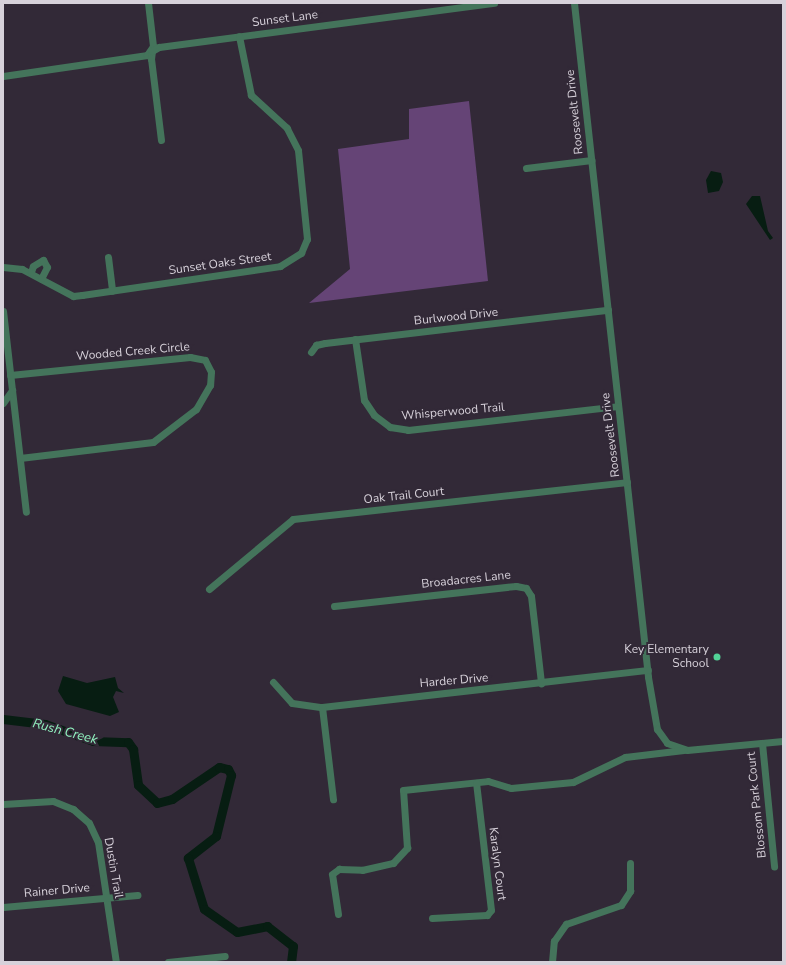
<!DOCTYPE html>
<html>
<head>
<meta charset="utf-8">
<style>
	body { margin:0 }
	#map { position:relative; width:786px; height:965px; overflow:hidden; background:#322937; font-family:"Nunito Sans",sans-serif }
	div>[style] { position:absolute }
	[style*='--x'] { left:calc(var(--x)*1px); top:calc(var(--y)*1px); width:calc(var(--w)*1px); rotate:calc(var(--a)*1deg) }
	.forest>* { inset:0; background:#654476 }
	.water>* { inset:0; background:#071d12 }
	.river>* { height:9px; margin:-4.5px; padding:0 4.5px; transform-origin:4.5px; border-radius:4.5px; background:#071d12 }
	.minor>* { height:7px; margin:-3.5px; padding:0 3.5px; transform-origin:3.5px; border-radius:3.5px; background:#44745b }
	.dots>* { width:11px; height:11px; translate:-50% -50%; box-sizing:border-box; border:2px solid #322937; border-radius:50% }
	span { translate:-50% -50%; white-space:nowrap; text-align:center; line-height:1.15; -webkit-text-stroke:4px #322937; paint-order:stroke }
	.street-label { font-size:12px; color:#d7d1da }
	.poi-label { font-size:12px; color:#d7d1da }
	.right { translate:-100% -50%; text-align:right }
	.water-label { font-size:13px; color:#92f5c1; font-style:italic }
	.frame { position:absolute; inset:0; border:4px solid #d7d1da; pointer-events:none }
</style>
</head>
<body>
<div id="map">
	<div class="forest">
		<div style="clip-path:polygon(469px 101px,488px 281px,309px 303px,350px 269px,338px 149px,409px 139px,409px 109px)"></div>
	</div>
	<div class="water">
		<div style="clip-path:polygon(711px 171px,721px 173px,723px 182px,719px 191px,708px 193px,706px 180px)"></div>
		<div style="clip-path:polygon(752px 196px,760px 196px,768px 231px,773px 238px,770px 240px,746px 204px)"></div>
		<div style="clip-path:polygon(63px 676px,87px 683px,115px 677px,118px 688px,124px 693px,116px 691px,113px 697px,119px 712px,110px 716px,66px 704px,58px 691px)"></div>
	</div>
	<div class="river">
		<div style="--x:3;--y:719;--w:42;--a:6.8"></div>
		<div style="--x:45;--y:724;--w:51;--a:19.5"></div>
		<div style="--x:93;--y:741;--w:35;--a:2"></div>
		<div style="--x:128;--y:742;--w:9;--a:54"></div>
		<div style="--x:133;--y:749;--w:36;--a:82"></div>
		<div style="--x:138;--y:785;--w:26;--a:43"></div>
		<div style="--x:157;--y:803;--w:16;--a:-15"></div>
		<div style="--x:172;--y:799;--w:57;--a:-34.2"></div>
		<div style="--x:219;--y:767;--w:9;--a:13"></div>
		<div style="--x:228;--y:769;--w:7;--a:63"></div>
		<div style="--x:231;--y:775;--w:63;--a:103.8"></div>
		<div style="--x:216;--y:836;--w:36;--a:142"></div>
		<div style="--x:188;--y:858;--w:53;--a:72.6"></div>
		<div style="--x:204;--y:909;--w:40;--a:34.9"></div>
		<div style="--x:237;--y:932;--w:31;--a:-11"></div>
		<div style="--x:267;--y:926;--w:33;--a:38"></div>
		<div style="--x:293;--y:946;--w:16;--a:97"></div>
	</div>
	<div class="minor">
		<div style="--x:574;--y:3;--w:678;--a:83.73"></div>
		<div style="--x:648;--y:677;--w:53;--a:80.2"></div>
		<div style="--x:657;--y:729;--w:17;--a:54"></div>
		<div style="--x:667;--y:743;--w:21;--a:19"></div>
		<div style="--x:687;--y:750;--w:96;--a:-5.4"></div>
		<div style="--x:3;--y:76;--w:146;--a:-8.3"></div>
		<div style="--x:147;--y:55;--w:11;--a:-56"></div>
		<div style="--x:153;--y:46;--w:43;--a:-96.6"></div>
		<div style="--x:161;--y:140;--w:82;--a:-97"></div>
		<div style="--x:151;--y:59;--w:8;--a:-83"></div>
		<div style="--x:152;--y:51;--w:8;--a:-30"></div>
		<div style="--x:159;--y:47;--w:338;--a:-7.5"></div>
		<div style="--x:526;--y:168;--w:66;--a:-6.9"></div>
		<div style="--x:108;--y:257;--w:34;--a:83"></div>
		<div style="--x:3;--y:267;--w:19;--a:6"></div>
		<div style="--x:22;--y:269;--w:58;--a:27.9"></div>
		<div style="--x:73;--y:296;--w:9;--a:-6"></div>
		<div style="--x:82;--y:295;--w:200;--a:-8.3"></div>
		<div style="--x:280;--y:266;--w:25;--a:-32"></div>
		<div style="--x:301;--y:253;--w:15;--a:-67"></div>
		<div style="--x:307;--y:239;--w:89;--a:-95.8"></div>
		<div style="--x:298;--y:150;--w:25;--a:-117"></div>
		<div style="--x:287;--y:128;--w:49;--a:-137.5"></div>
		<div style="--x:251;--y:95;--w:60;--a:-101.5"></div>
		<div style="--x:31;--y:272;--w:6;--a:-72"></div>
		<div style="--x:33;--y:266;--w:12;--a:-31"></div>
		<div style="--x:43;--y:260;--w:8;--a:60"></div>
		<div style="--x:47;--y:267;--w:13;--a:117"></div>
		<div style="--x:3;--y:311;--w:202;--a:83.5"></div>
		<div style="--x:355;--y:339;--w:62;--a:81.6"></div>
		<div style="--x:364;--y:400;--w:18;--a:56"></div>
		<div style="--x:374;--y:415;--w:20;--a:37"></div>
		<div style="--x:390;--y:427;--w:18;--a:9"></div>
		<div style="--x:408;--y:430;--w:211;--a:-6.5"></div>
		<div style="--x:311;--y:352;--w:9;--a:-54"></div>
		<div style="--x:316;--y:345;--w:9;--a:-13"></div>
		<div style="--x:325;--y:343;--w:285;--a:-6.7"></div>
		<div style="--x:10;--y:375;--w:181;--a:-5.7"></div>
		<div style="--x:190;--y:357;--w:15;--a:11"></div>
		<div style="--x:205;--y:360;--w:13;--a:63"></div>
		<div style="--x:211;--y:372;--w:13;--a:94"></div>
		<div style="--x:210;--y:385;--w:28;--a:120"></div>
		<div style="--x:196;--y:409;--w:54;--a:142.5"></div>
		<div style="--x:153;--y:442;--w:134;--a:173.1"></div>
		<div style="--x:3;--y:403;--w:16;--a:-55"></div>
		<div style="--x:209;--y:589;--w:109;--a:-39.8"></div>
		<div style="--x:293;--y:519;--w:336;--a:-6.3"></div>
		<div style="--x:334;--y:606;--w:183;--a:-6.3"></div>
		<div style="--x:516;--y:586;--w:10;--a:11"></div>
		<div style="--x:526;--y:588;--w:9;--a:58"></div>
		<div style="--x:531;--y:596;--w:88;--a:83.4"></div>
		<div style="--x:273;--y:682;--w:28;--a:48"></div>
		<div style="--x:292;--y:703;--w:30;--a:8"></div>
		<div style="--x:322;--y:707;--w:328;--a:-6.5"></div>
		<div style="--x:322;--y:707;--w:93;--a:83.2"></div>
		<div style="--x:762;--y:743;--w:124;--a:84.4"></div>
		<div style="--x:3;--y:804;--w:50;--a:-3.4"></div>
		<div style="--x:53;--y:801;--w:22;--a:22"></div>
		<div style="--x:73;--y:809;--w:21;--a:41"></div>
		<div style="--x:89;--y:823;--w:21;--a:65"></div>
		<div style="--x:98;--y:842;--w:121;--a:81.5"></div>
		<div style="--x:3;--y:907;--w:135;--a:-5.1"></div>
		<div style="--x:338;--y:914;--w:40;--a:-98.5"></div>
		<div style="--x:332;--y:874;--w:9;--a:-36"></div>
		<div style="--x:339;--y:869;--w:23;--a:2"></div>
		<div style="--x:362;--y:870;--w:32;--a:-13"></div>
		<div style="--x:393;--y:863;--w:21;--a:-47"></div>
		<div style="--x:407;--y:848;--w:58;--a:-93.9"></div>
		<div style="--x:403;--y:790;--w:85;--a:-6"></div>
		<div style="--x:488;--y:781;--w:24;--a:17"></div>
		<div style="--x:511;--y:788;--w:62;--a:-5.5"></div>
		<div style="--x:573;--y:782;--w:58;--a:-25.7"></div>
		<div style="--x:625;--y:757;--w:59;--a:-6.8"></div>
		<div style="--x:432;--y:918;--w:55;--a:-3.1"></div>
		<div style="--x:487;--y:915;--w:6;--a:-51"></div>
		<div style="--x:491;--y:910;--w:128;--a:-96.7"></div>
		<div style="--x:168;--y:962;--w:57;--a:-6"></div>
		<div style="--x:552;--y:962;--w:21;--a:-85"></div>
		<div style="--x:554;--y:941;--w:21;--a:-55"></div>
		<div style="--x:566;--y:924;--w:58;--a:-19.1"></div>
		<div style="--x:621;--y:905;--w:17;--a:-57"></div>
		<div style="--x:630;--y:891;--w:28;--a:-90"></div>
	</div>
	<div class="dots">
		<div style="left:717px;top:657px;background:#52d397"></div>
	</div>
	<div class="street-label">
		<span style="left:285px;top:19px;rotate:-7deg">Sunset Lane</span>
		<span style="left:575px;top:112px;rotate:-96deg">Roosevelt Drive</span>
		<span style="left:220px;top:264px;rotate:-8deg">Sunset Oaks Street</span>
		<span style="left:456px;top:317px;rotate:-6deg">Burlwood Drive</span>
		<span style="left:133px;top:352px;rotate:-5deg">Wooded Creek Circle</span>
		<span style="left:453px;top:412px;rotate:-5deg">Whisperwood Trail</span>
		<span style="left:611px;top:435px;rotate:-97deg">Roosevelt Drive</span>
		<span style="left:404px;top:496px;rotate:-6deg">Oak Trail Court</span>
		<span style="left:466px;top:580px;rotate:-6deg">Broadacres Lane</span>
		<span style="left:454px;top:681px;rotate:-5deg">Harder Drive</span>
		<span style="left:757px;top:805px;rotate:-96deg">Blossom Park Court</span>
		<span style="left:497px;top:864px;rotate:83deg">Karalyn Court</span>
		<span style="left:113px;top:868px;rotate:80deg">Dustin Trail</span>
		<span style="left:57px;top:891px;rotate:-5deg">Rainer Drive</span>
	</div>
	<div class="poi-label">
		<span class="right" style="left:709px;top:657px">Key Elementary<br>School</span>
	</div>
	<div class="water-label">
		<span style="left:65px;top:732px;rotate:15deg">Rush Creek</span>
	</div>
	<div class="frame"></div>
</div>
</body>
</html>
